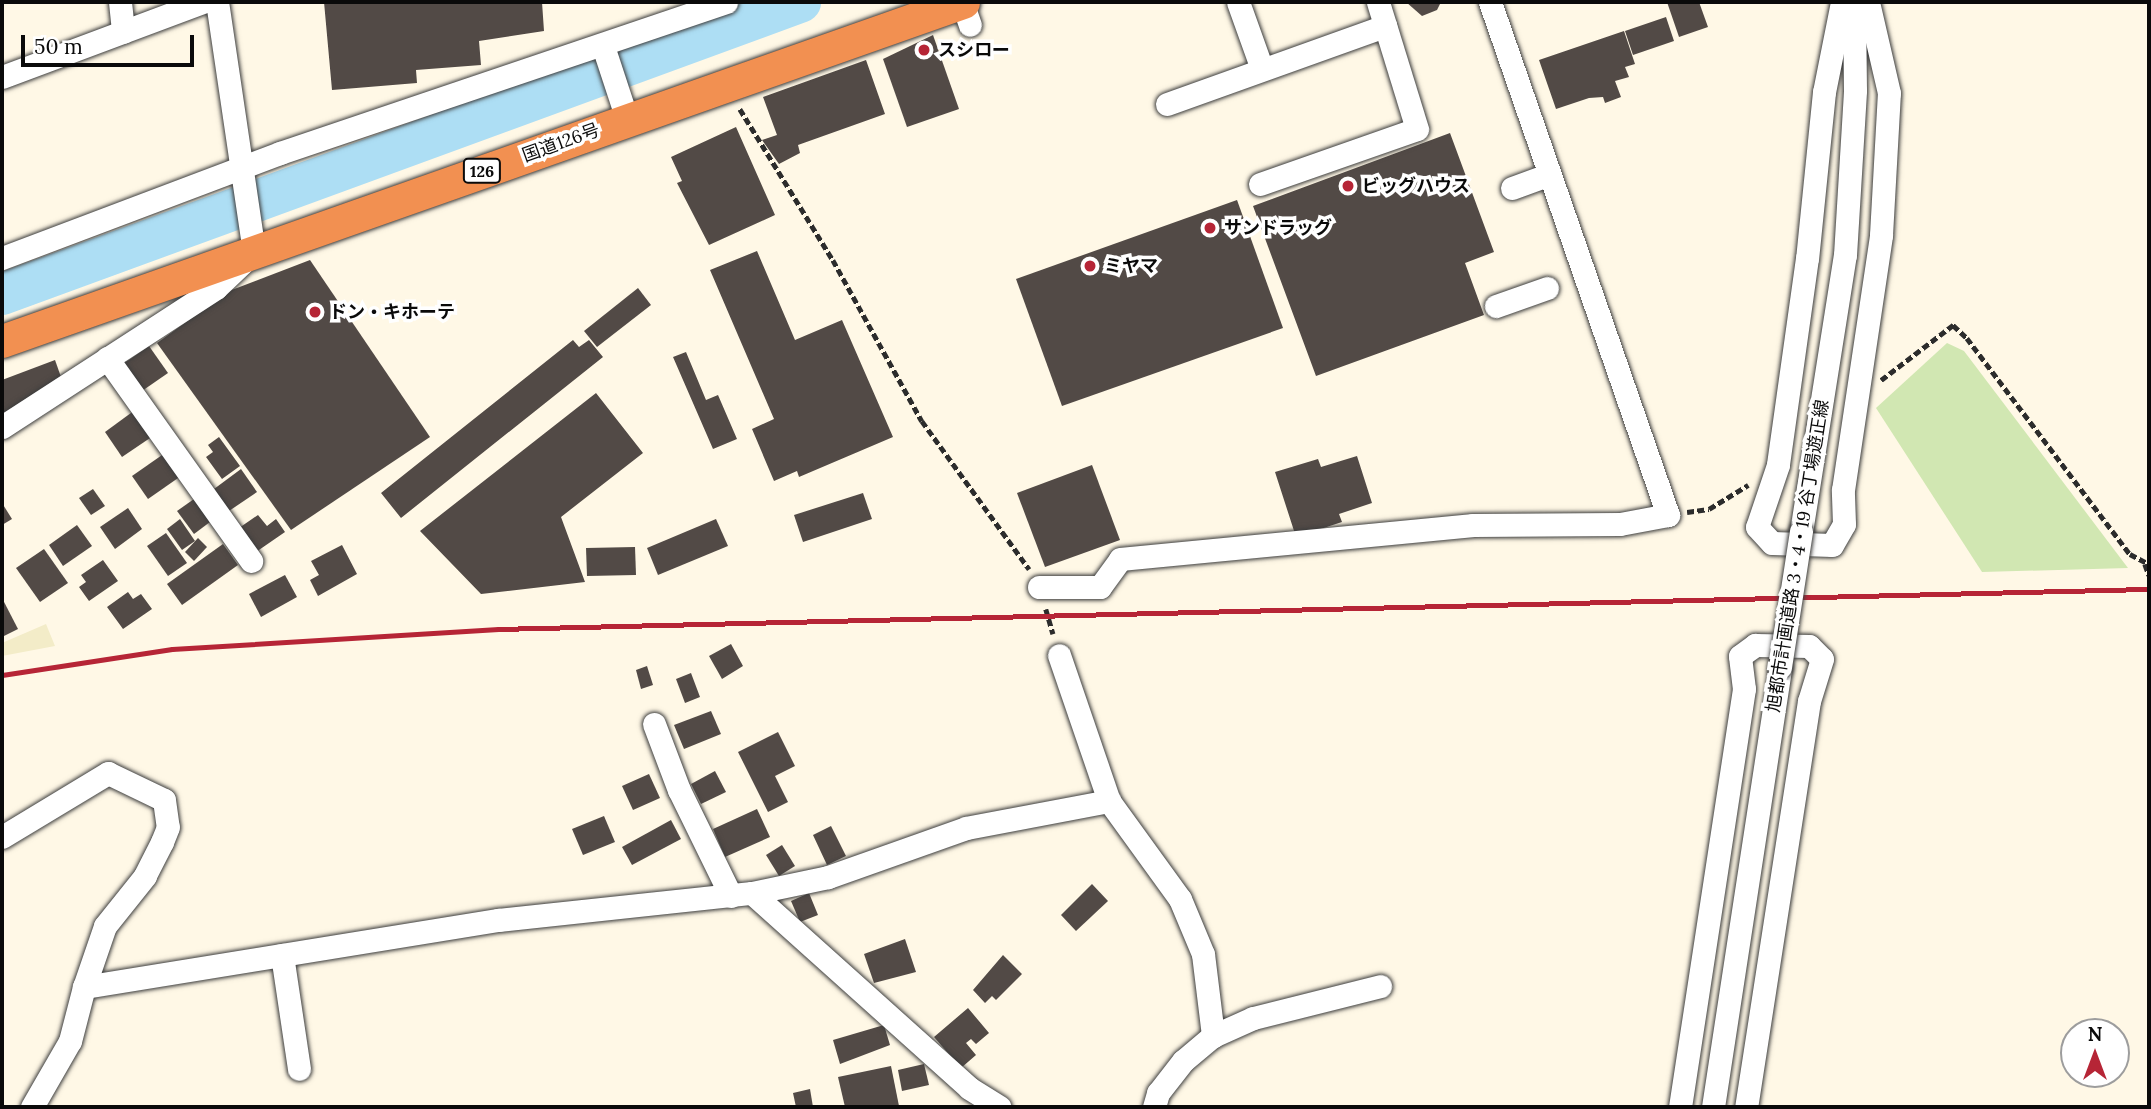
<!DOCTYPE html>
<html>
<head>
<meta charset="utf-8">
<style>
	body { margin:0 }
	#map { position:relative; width:2151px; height:1109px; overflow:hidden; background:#fff8e6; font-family:Lora,"Noto Sans JP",serif }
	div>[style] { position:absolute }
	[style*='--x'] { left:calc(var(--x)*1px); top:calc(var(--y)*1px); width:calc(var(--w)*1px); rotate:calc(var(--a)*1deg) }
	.farmland>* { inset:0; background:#f3ecc8 }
	.green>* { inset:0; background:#d1e7b2 }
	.river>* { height:42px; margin:-21px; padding:0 21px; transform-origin:21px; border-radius:21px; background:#addef4 }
	.building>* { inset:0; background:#524a46 }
	.path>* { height:4.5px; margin-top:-2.25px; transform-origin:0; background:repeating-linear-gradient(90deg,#2c2c2c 0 7px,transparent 0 10.5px) }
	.roads { filter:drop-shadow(0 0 2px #3d3d3d) drop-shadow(0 0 2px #3d3d3d) }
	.minor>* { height:23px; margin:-11.5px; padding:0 11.5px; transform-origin:11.5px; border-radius:11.5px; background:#fff }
	.highway>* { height:33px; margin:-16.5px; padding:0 16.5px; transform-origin:16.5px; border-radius:16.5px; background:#f29051 }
	.rail>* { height:5px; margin:-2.5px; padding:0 2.5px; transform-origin:2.5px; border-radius:2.5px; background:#b62536 }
	.bridges { filter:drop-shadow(0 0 2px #3d3d3d) drop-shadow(0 0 2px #3d3d3d) }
	.minor-bridge>* { height:23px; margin:-11.5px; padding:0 11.5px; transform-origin:11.5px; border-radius:11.5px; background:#fff }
	.dots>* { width:19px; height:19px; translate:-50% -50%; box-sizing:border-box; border:4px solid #fff; border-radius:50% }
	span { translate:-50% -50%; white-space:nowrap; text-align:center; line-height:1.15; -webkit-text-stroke:7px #fff; paint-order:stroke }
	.shield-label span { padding:2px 5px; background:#fff; border:2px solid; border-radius:5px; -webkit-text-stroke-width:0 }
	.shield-label { font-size:16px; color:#0a0a0a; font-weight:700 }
	.poi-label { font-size:18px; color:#0a0a0a; font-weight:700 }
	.left { translate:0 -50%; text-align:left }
	.street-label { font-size:18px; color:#0a0a0a }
	.frame { position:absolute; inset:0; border:4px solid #0a0a0a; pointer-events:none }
	.north { position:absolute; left:2060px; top:1018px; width:70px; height:70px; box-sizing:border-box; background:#fff; border:2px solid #9d9d9d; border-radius:50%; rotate:0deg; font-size:19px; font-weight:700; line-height:28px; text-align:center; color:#0a0a0a }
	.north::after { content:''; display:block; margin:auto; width:24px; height:32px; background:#b62536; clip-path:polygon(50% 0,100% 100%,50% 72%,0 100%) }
	.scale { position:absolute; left:21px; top:35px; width:173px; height:32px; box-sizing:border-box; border:4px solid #0a0a0a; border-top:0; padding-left:9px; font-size:21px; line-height:24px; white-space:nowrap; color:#0a0a0a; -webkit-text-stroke:5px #fff; paint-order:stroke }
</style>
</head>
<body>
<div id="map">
	<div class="farmland">
		<div style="clip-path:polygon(46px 624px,55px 646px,2px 656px,2px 643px)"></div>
	</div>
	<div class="green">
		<div style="clip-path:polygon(1947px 343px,1964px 351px,2128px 568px,1982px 572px,1876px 408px)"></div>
	</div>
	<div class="river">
		<div style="--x:2;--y:294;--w:850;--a:-20.1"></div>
	</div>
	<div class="building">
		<div style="clip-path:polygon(324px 2px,542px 2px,544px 31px,479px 41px,481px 65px,416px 70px,417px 83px,332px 90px)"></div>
		<div style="clip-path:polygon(1406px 2px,1441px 2px,1437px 10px,1422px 16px)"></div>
		<div style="clip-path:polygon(1667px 2px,1699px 2px,1708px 27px,1679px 37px)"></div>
		<div style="clip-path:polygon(1666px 17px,1674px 41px,1633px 55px,1625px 31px)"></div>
		<div style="clip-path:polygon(1624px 31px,1635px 64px,1625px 67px,1629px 77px,1615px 81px,1621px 97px,1605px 103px,1603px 97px,1589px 98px,1556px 109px,1539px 60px)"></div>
		<div style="clip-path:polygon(933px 35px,959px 109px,907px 127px,883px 59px)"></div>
		<div style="clip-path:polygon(866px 60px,885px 114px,798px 145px,800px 153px,779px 164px,762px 140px,777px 135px,763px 97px)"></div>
		<div style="clip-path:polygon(736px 127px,775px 215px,709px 245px,677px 183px,682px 181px,671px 157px)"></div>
		<div style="clip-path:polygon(1450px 133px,1494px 252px,1465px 263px,1484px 315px,1316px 376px,1253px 206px)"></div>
		<div style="clip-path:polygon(1237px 200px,1283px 328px,1062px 406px,1016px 279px)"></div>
		<div style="clip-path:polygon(757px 251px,795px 340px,842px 320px,893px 437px,799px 477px,797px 471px,774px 481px,752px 429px,774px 419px,710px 270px)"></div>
		<div style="clip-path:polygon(310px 260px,430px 437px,291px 530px,157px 343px,229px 291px)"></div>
		<div style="clip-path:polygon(638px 288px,651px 305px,597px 347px,584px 331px)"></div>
		<div style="clip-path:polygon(573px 340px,579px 347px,589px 340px,603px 357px,401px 518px,381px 493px)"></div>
		<div style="clip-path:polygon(149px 346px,168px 373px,142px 391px,123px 364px)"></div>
		<div style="clip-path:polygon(686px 352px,706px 400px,718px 395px,737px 439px,713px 449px,673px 357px)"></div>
		<div style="clip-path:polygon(55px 360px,61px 377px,2px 414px,2px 380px)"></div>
		<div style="clip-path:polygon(596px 393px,643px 453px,561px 517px,585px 582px,481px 594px,420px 531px)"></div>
		<div style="clip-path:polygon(135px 410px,153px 436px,122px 457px,105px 432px)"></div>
		<div style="clip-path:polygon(219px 437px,240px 466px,222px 479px,206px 457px,213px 452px,208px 445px)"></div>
		<div style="clip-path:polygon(165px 453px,181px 476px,148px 499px,132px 476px)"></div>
		<div style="clip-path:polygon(1357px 456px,1372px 503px,1339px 514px,1342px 522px,1296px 537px,1275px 472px,1318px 459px,1321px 467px)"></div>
		<div style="clip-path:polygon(1092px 465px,1120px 540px,1045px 567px,1017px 493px)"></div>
		<div style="clip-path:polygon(241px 469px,257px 492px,229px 511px,214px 489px)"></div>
		<div style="clip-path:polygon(93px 489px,105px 506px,91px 515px,79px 498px)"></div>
		<div style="clip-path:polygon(863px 493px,872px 519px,803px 542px,794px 515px)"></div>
		<div style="clip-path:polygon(194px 499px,210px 522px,194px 534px,177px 511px)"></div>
		<div style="clip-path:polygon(2px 503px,12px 519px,2px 525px)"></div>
		<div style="clip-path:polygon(128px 508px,142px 529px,115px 549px,100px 527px)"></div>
		<div style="clip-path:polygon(258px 515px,267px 526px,276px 519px,285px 532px,256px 552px,239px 528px)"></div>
		<div style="clip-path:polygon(180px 519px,195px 541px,182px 550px,167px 529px)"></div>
		<div style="clip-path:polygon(716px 519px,728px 546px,658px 575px,647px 548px)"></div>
		<div style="clip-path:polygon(77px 525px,92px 546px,63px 566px,49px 545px)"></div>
		<div style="clip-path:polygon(166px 533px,187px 563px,168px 576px,147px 546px)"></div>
		<div style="clip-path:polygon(198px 538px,207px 547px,194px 561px,185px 552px)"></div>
		<div style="clip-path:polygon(223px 544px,238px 565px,182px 605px,167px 584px)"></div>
		<div style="clip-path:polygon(342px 545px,357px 574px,318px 596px,310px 580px,319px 575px,311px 561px)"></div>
		<div style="clip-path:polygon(635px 547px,636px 575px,587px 576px,586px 548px)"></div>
		<div style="clip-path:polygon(44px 549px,68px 583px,40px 602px,16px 568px)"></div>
		<div style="clip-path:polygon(103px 560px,118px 581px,89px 601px,79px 587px,86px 582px,81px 575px)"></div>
		<div style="clip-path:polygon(285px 575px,297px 597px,261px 617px,249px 594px)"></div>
		<div style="clip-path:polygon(128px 592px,133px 599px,141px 594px,152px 609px,123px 629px,107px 607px)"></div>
		<div style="clip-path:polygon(2px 598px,18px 629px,2px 637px)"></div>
		<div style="clip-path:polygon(731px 644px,743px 666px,722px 679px,709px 656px)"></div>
		<div style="clip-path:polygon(647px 666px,653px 685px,641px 689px,636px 670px)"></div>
		<div style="clip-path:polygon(691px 673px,700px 697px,685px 703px,676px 679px)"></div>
		<div style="clip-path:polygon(711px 711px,721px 734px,684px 749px,674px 725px)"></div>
		<div style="clip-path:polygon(778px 732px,795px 766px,775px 776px,788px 802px,768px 812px,738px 752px)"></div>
		<div style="clip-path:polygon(715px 771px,726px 792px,701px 804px,691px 784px)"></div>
		<div style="clip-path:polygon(649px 774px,660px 798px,633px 810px,622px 786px)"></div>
		<div style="clip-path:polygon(757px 809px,770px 837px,725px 857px,713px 829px)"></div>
		<div style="clip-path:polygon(604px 816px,615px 842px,583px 855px,572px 829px)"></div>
		<div style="clip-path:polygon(671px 820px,681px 839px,632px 865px,622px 847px)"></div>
		<div style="clip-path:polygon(831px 826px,846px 856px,827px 865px,813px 835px)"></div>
		<div style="clip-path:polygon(782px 845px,795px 866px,779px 876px,766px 855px)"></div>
		<div style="clip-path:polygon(1092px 884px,1108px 901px,1076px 931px,1061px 915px)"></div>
		<div style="clip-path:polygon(809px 893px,818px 915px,800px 922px,791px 901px)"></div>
		<div style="clip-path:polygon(905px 939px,916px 972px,874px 983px,864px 954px)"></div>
		<div style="clip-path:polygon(1003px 955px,1022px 974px,996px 1000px,992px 996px,985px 1003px,973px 990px)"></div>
		<div style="clip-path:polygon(968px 1008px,989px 1033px,976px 1044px,971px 1039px,966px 1043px,976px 1055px,961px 1068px,934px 1037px)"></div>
		<div style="clip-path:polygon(884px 1025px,890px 1045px,840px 1064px,833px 1040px)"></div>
		<div style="clip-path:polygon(924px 1064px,929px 1085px,902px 1091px,898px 1070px)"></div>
		<div style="clip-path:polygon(891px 1066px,899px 1106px,845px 1107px,838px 1077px)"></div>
		<div style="clip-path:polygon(810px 1089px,813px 1107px,796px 1107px,793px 1093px)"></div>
	</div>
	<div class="path">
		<div style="--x:740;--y:109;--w:177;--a:58.4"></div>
		<div style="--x:833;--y:260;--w:184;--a:61.1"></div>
		<div style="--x:922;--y:421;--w:183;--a:54.1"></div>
		<div style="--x:1881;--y:380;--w:91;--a:-37.4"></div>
		<div style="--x:1953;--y:325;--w:19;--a:43"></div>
		<div style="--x:1967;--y:338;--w:271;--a:53"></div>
		<div style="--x:2130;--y:554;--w:21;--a:28"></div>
		<div style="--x:1687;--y:512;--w:22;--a:-8"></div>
		<div style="--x:1709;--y:509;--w:46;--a:-31.6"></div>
		<div style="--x:2145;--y:564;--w:12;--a:70"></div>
		<div style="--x:1046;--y:609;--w:26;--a:74"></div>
	</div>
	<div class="roads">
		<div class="minor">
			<div style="--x:120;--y:2;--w:30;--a:84"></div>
			<div style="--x:962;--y:2;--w:24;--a:71"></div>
			<div style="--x:1238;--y:2;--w:71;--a:70.3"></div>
			<div style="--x:1842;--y:2;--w:92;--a:101.3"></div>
			<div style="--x:1824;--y:92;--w:167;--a:95.8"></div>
			<div style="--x:1807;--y:258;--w:209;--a:98"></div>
			<div style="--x:1778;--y:465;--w:65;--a:108.7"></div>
			<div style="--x:1757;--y:527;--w:22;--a:47"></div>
			<div style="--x:1772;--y:543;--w:60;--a:1.9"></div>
			<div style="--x:1832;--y:545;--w:24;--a:-60"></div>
			<div style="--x:1844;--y:524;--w:34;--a:-92"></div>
			<div style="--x:1843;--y:490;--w:258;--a:-81.5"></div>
			<div style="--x:1881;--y:235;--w:142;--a:-86.8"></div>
			<div style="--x:1889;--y:93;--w:93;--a:-103"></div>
			<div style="--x:603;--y:46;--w:77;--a:71.8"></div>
			<div style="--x:2;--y:77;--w:215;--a:-20.5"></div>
			<div style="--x:1167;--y:104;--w:232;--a:-19.7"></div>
			<div style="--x:1260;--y:184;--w:166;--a:-19.3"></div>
			<div style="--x:1417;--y:129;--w:133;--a:-107.1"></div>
			<div style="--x:1512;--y:188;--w:40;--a:-20.2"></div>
			<div style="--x:2;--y:258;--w:297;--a:-20.7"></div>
			<div style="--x:280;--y:153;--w:471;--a:-18.7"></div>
			<div style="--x:1496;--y:306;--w:54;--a:-19.4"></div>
			<div style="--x:107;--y:358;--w:249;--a:54.6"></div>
			<div style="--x:2;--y:427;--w:255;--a:-33"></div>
			<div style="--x:216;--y:288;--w:52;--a:-43.5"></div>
			<div style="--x:254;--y:252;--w:253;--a:-98.4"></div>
			<div style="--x:1801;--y:532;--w:280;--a:-81"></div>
			<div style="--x:1845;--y:255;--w:165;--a:-86.5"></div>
			<div style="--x:1855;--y:90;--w:88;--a:-90.7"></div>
			<div style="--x:1039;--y:587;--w:61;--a:0"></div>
			<div style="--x:1100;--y:587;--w:34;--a:-54"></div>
			<div style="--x:1120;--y:559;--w:355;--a:-5.5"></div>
			<div style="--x:1473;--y:525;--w:147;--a:-0.4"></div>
			<div style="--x:1620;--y:524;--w:49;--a:-10.6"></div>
			<div style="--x:1668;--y:515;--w:543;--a:-109.14"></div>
			<div style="--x:654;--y:724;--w:71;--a:69.3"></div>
			<div style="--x:679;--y:790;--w:118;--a:63.9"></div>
			<div style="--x:1109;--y:801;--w:121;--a:54.1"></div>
			<div style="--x:1180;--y:899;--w:60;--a:67.3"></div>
			<div style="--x:1203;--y:954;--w:83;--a:83"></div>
			<div style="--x:2;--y:837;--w:124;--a:-31.1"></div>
			<div style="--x:108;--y:773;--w:62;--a:25.7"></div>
			<div style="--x:164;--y:800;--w:27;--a:82"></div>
			<div style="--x:168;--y:827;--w:16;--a:112"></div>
			<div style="--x:162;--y:842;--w:38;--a:117"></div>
			<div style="--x:145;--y:876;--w:64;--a:128.7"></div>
			<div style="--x:105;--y:926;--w:65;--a:109"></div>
			<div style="--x:752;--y:893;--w:292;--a:41.9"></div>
			<div style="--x:969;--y:1088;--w:36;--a:32"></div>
			<div style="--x:282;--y:955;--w:115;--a:81.5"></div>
			<div style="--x:32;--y:1107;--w:76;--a:-60.1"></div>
			<div style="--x:70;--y:1041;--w:56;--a:-75.5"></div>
			<div style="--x:84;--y:987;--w:419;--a:-9.2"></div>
			<div style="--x:498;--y:920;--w:255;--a:-6.1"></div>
			<div style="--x:752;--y:893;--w:78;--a:-11.9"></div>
			<div style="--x:828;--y:877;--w:146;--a:-19.5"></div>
			<div style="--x:966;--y:828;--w:146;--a:-10.7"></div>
			<div style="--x:1109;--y:801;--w:154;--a:-108.9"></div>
			<div style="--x:1154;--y:1107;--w:15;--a:-74"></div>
			<div style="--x:1158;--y:1093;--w:41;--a:-52"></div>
			<div style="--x:1183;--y:1061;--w:39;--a:-40"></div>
			<div style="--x:1213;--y:1036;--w:44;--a:-24.2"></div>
			<div style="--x:1253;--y:1018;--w:131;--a:-14.1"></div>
			<div style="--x:1680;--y:1107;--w:423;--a:-81.3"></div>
			<div style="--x:1744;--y:689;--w:33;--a:-97"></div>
			<div style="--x:1740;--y:656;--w:19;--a:-36"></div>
			<div style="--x:1755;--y:645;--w:54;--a:1.1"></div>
			<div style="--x:1809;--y:646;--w:18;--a:45"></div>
			<div style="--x:1822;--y:659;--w:44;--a:107.2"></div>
			<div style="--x:1809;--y:701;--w:411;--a:98.8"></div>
			<div style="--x:1713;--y:1107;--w:445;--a:-81.3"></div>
		</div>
		<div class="highway">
			<div style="--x:2;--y:341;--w:1019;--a:-19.43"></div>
		</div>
	</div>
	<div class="rail">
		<div style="--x:2;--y:675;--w:172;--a:-8.7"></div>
		<div style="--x:172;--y:649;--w:327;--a:-3.5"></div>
		<div style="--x:498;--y:629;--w:1651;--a:-1.39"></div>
	</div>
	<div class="bridges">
		<div class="minor-bridge">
			<div style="--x:1780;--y:667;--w:137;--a:-81.2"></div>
		</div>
	</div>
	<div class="dots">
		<div style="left:924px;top:50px;background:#b62536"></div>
		<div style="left:1348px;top:186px;background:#b62536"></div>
		<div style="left:1210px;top:228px;background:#b62536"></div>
		<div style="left:1090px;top:266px;background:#b62536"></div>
		<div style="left:315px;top:312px;background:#b62536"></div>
	</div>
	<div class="shield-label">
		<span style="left:482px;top:171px">126</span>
	</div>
	<div class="poi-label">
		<span class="left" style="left:938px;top:50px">スシロー</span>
		<span class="left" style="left:1362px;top:186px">ビッグハウス</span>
		<span class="left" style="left:1224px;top:228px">サンドラッグ</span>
		<span class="left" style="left:1104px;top:266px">ミヤマ</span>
		<span class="left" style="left:329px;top:312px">ドン・キホーテ</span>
	</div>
	<div class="street-label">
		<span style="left:561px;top:143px;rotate:-20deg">国道126号</span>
		<span style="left:1798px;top:556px;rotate:-81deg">旭都市計画道路 3・4・19 谷丁場遊正線</span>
	</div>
	<div class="frame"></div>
	<div class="north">N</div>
	<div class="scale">50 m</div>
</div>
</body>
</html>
